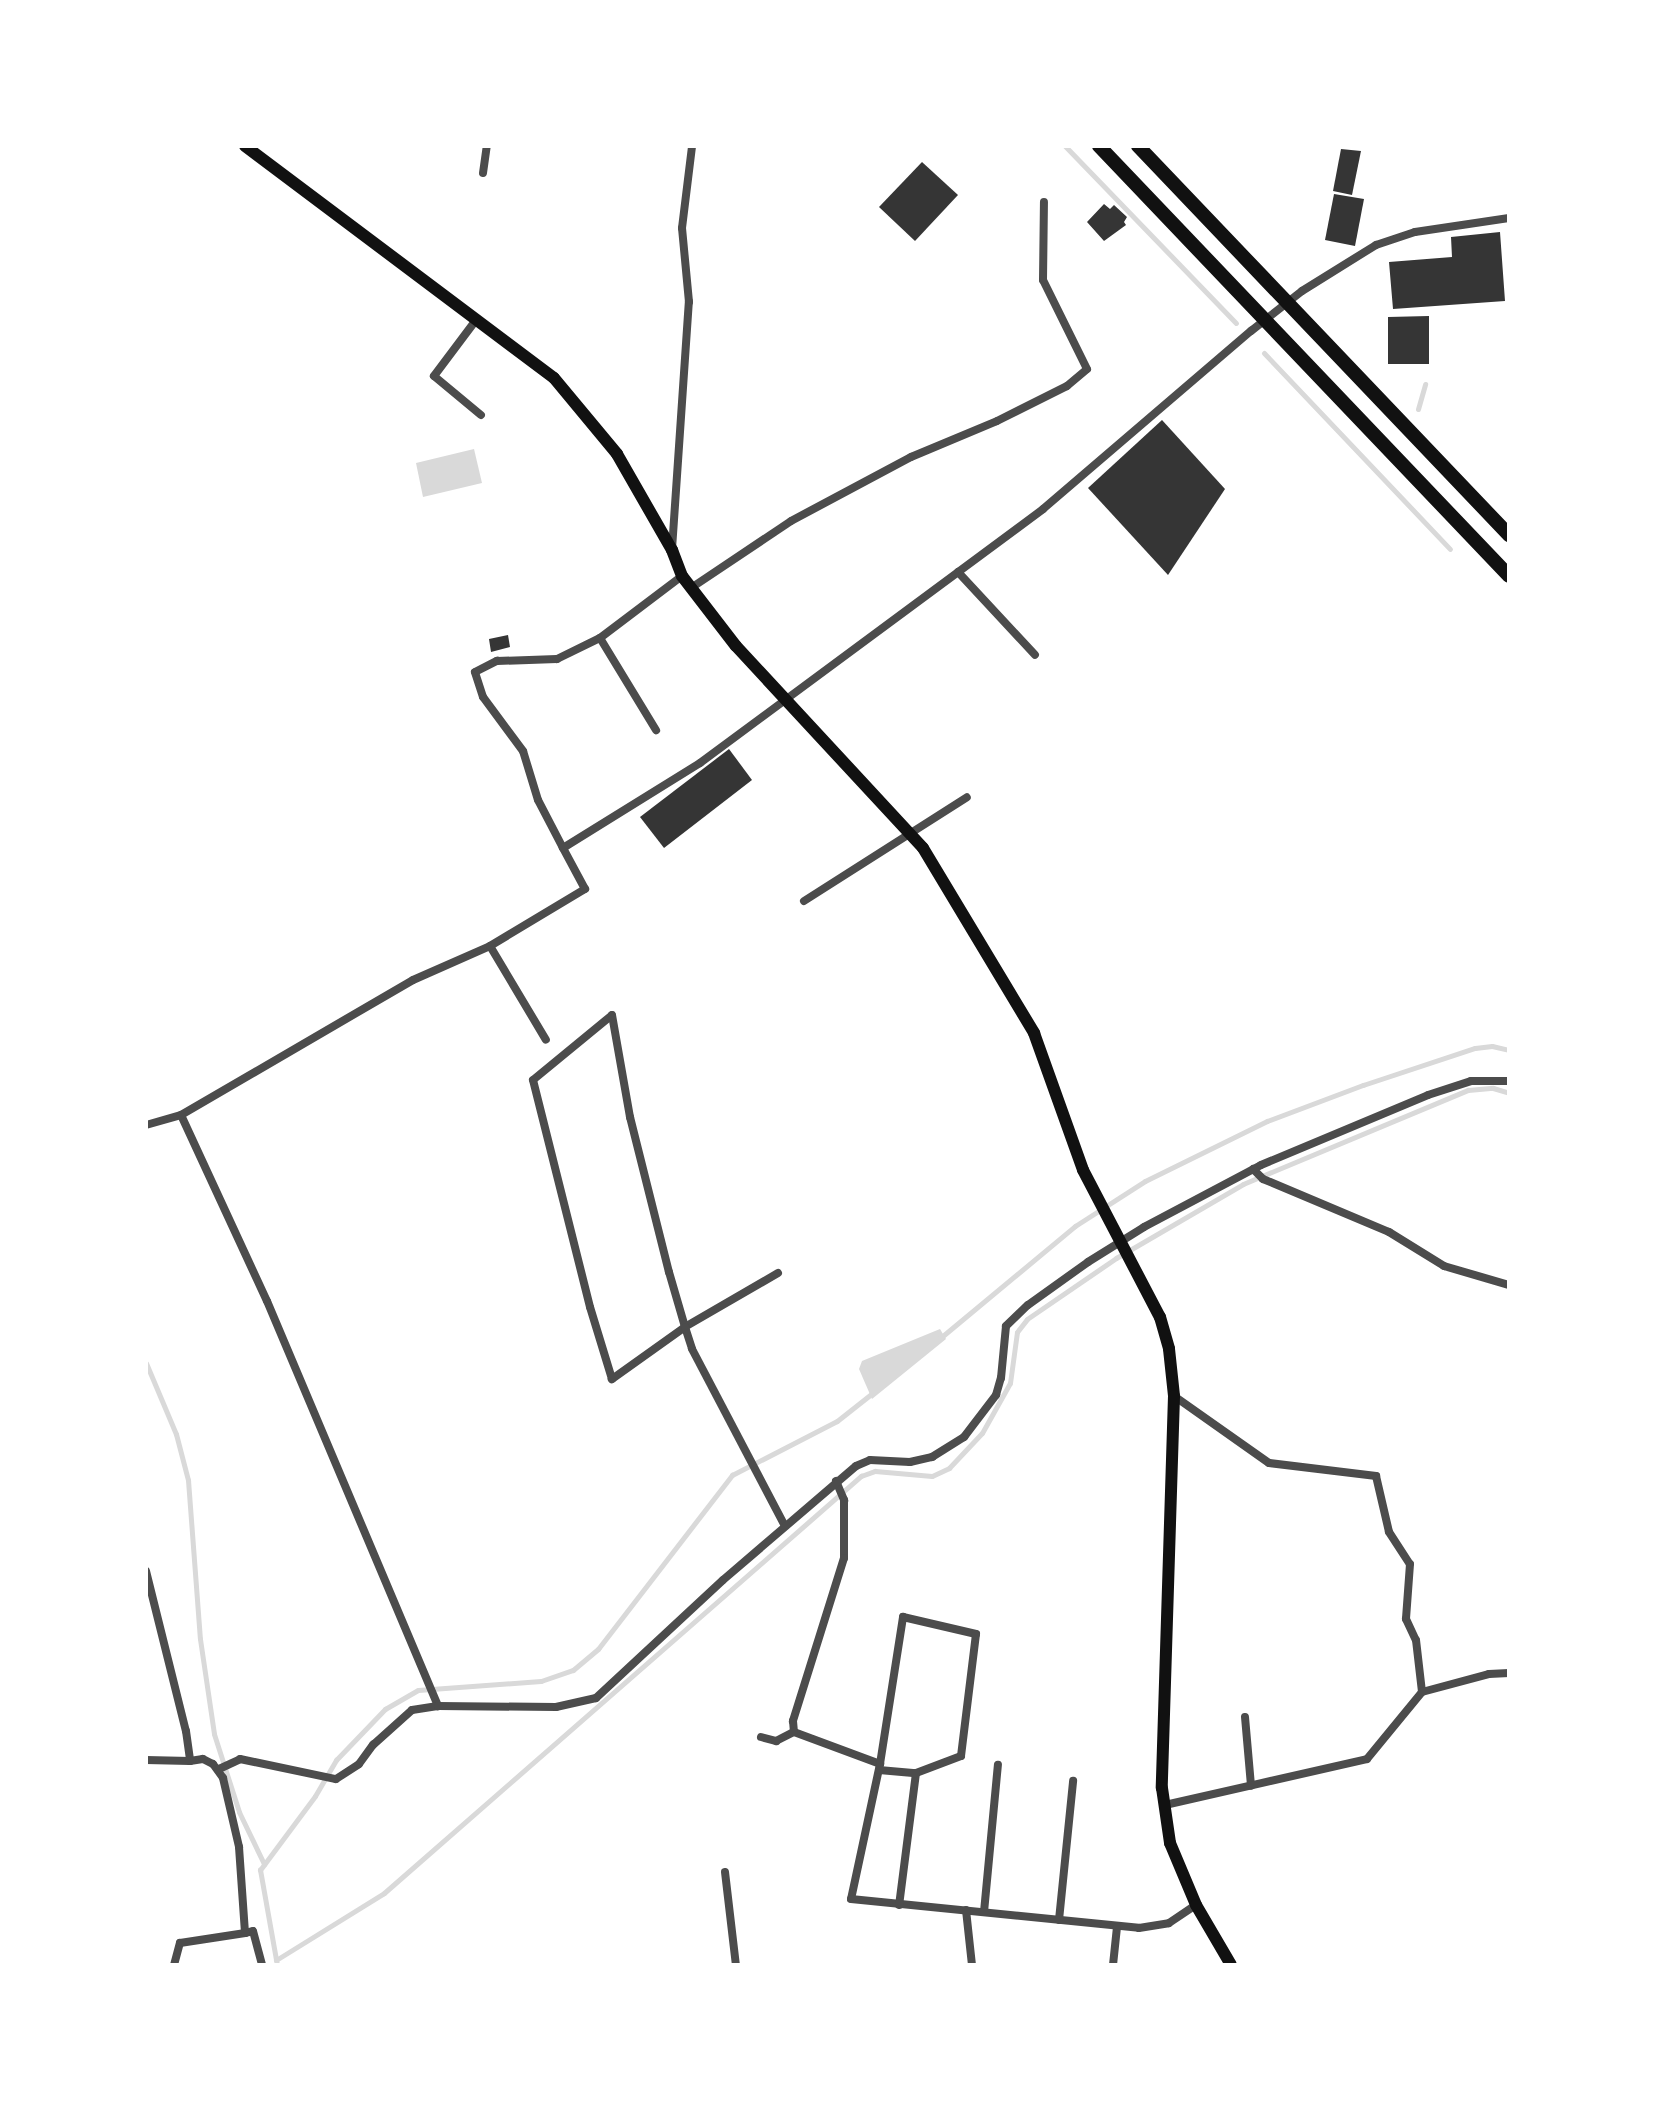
<!DOCTYPE html>
<html>
<head>
<meta charset="utf-8">
<style>
	body { margin:0 }
	#map { position:relative; width:1655px; height:2111px; overflow:hidden; background:#fff; font-family:Figtree,sans-serif }
	div>[style] { position:absolute }
	[style*='--x'] { left:calc(var(--x)*1px); top:calc(var(--y)*1px); width:calc(var(--w)*1px); rotate:calc(var(--a)*1deg) }
	.water>* { inset:0; background:#d9d9d9 }
	.stream>* { height:5px; margin:-2.5px; padding:0 2.5px; transform-origin:2.5px; border-radius:2.5px; background:#d9d9d9 }
	.building>* { inset:0; background:#353535 }
	.minor>* { height:8px; margin:-4px; padding:0 4px; transform-origin:4px; border-radius:4px; background:#4c4c4c }
	.secondary>* { height:12px; margin:-6px; padding:0 6px; transform-origin:6px; border-radius:6px; background:#111 }
	.trunk>* { height:14px; margin:-7px; padding:0 7px; transform-origin:7px; border-radius:7px; background:#111 }
	span { translate:-50% -50%; white-space:nowrap; text-align:center; line-height:1.15; -webkit-text-stroke:6px #fff; paint-order:stroke }
	.frame { position:absolute; inset:0; border:148px solid #fff; pointer-events:none }
</style>
</head>
<body>
<div id="map">
	<div class="water">
		<div style="clip-path:polygon(474px 449px,482px 483px,423px 497px,416px 463px)"></div>
		<div style="clip-path:polygon(940px 1329px,946px 1339px,872px 1399px,859px 1369px,862px 1361px)"></div>
	</div>
	<div class="stream">
		<div style="--x:1065;--y:146;--w:246;--a:46"></div>
		<div style="--x:1264;--y:353;--w:270;--a:46.5"></div>
		<div style="--x:1418;--y:409;--w:26;--a:-74"></div>
		<div style="--x:939;--y:1339;--w:177;--a:-39.7"></div>
		<div style="--x:1075;--y:1226;--w:83;--a:-32.7"></div>
		<div style="--x:1145;--y:1181;--w:136;--a:-26.2"></div>
		<div style="--x:1267;--y:1121;--w:103;--a:-20.6"></div>
		<div style="--x:1363;--y:1085;--w:118;--a:-18.3"></div>
		<div style="--x:1475;--y:1048;--w:17;--a:-7"></div>
		<div style="--x:1492;--y:1046;--w:17;--a:13"></div>
		<div style="--x:146;--y:1363;--w:77;--a:67.1"></div>
		<div style="--x:176;--y:1434;--w:48;--a:75.4"></div>
		<div style="--x:188;--y:1480;--w:159;--a:85.7"></div>
		<div style="--x:200;--y:1639;--w:96;--a:81.6"></div>
		<div style="--x:214;--y:1734;--w:82;--a:72.2"></div>
		<div style="--x:239;--y:1812;--w:58;--a:64.3"></div>
		<div style="--x:276;--y:1960;--w:127;--a:-31.8"></div>
		<div style="--x:384;--y:1893;--w:634;--a:-41.16"></div>
		<div style="--x:861;--y:1476;--w:15;--a:-20"></div>
		<div style="--x:875;--y:1471;--w:57;--a:5"></div>
		<div style="--x:932;--y:1476;--w:19;--a:-25"></div>
		<div style="--x:949;--y:1468;--w:48;--a:-46.7"></div>
		<div style="--x:982;--y:1433;--w:57;--a:-60.8"></div>
		<div style="--x:1010;--y:1383;--w:51;--a:-82.2"></div>
		<div style="--x:1017;--y:1332;--w:16;--a:-52"></div>
		<div style="--x:1027;--y:1319;--w:108;--a:-34.4"></div>
		<div style="--x:1116;--y:1258;--w:147;--a:-30.2"></div>
		<div style="--x:1243;--y:1184;--w:244;--a:-22.7"></div>
		<div style="--x:1468;--y:1090;--w:25;--a:-5"></div>
		<div style="--x:1493;--y:1088;--w:17;--a:17"></div>
		<div style="--x:277;--y:1965;--w:97;--a:-100.1"></div>
		<div style="--x:260;--y:1870;--w:92;--a:-53.4"></div>
		<div style="--x:315;--y:1796;--w:42;--a:-59.7"></div>
		<div style="--x:336;--y:1760;--w:71;--a:-46.1"></div>
		<div style="--x:385;--y:1709;--w:38;--a:-30"></div>
		<div style="--x:418;--y:1690;--w:123;--a:-4.2"></div>
		<div style="--x:541;--y:1681;--w:34;--a:-19"></div>
		<div style="--x:573;--y:1670;--w:33;--a:-40"></div>
		<div style="--x:598;--y:1649;--w:220;--a:-52.4"></div>
		<div style="--x:732;--y:1475;--w:118;--a:-27.2"></div>
		<div style="--x:837;--y:1421;--w:48;--a:-38.3"></div>
	</div>
	<div class="building">
		<div style="clip-path:polygon(1341px 149px,1361px 151px,1352px 195px,1333px 191px)"></div>
		<div style="clip-path:polygon(922px 162px,958px 195px,915px 241px,879px 207px)"></div>
		<div style="clip-path:polygon(1334px 194px,1364px 199px,1355px 246px,1325px 240px)"></div>
		<div style="clip-path:polygon(1104px 204px,1110px 209px,1114px 205px,1127px 217px,1124px 222px,1126px 225px,1104px 241px,1087px 222px)"></div>
		<div style="clip-path:polygon(1500px 232px,1505px 301px,1393px 309px,1389px 262px,1452px 257px,1451px 237px)"></div>
		<div style="clip-path:polygon(1429px 316px,1429px 364px,1388px 364px,1388px 317px)"></div>
		<div style="clip-path:polygon(1162px 420px,1225px 489px,1168px 575px,1088px 488px)"></div>
		<div style="clip-path:polygon(508px 635px,510px 647px,491px 652px,489px 639px)"></div>
		<div style="clip-path:polygon(729px 749px,752px 780px,664px 848px,640px 817px)"></div>
	</div>
	<div class="minor">
		<div style="--x:483;--y:173;--w:27;--a:-82"></div>
		<div style="--x:476;--y:320;--w:70;--a:126.9"></div>
		<div style="--x:434;--y:376;--w:61;--a:39.7"></div>
		<div style="--x:672;--y:549;--w:248;--a:-86.1"></div>
		<div style="--x:689;--y:302;--w:74;--a:-95.4"></div>
		<div style="--x:682;--y:228;--w:83;--a:-83"></div>
		<div style="--x:958;--y:572;--w:113;--a:47.1"></div>
		<div style="--x:691;--y:588;--w:120;--a:-33.8"></div>
		<div style="--x:791;--y:521;--w:136;--a:-28.1"></div>
		<div style="--x:911;--y:457;--w:93;--a:-22.7"></div>
		<div style="--x:997;--y:421;--w:78;--a:-26.6"></div>
		<div style="--x:1067;--y:386;--w:26;--a:-40"></div>
		<div style="--x:1087;--y:369;--w:99;--a:-116.3"></div>
		<div style="--x:1043;--y:280;--w:78;--a:-89.3"></div>
		<div style="--x:600;--y:638;--w:108;--a:58.7"></div>
		<div style="--x:563;--y:848;--w:54;--a:-117.5"></div>
		<div style="--x:538;--y:800;--w:51;--a:-107"></div>
		<div style="--x:523;--y:751;--w:67;--a:-126.5"></div>
		<div style="--x:483;--y:697;--w:26;--a:-108"></div>
		<div style="--x:475;--y:672;--w:25;--a:-27"></div>
		<div style="--x:497;--y:661;--w:60;--a:-1.9"></div>
		<div style="--x:557;--y:659;--w:48;--a:-26"></div>
		<div style="--x:600;--y:638;--w:103;--a:-37.1"></div>
		<div style="--x:804;--y:901;--w:193;--a:-32.5"></div>
		<div style="--x:490;--y:946;--w:109;--a:59.2"></div>
		<div style="--x:181;--y:1115;--w:205;--a:65.2"></div>
		<div style="--x:267;--y:1301;--w:440;--a:67.1"></div>
		<div style="--x:146;--y:1125;--w:36;--a:-16"></div>
		<div style="--x:181;--y:1115;--w:268;--a:-30.2"></div>
		<div style="--x:413;--y:980;--w:84;--a:-23.8"></div>
		<div style="--x:490;--y:946;--w:111;--a:-31"></div>
		<div style="--x:585;--y:889;--w:47;--a:-118.2"></div>
		<div style="--x:563;--y:848;--w:161;--a:-31.8"></div>
		<div style="--x:700;--y:763;--w:427;--a:-36.5"></div>
		<div style="--x:1043;--y:509;--w:274;--a:-40.6"></div>
		<div style="--x:1251;--y:331;--w:65;--a:-38.1"></div>
		<div style="--x:1302;--y:291;--w:87;--a:-31.9"></div>
		<div style="--x:1376;--y:245;--w:41;--a:-18.4"></div>
		<div style="--x:1415;--y:232;--w:95;--a:-8.5"></div>
		<div style="--x:1253;--y:1169;--w:14;--a:45"></div>
		<div style="--x:1263;--y:1179;--w:137;--a:22.8"></div>
		<div style="--x:1389;--y:1232;--w:65;--a:31.7"></div>
		<div style="--x:1444;--y:1266;--w:68;--a:16.3"></div>
		<div style="--x:778;--y:1273;--w:108;--a:149.9"></div>
		<div style="--x:685;--y:1327;--w:90;--a:144.5"></div>
		<div style="--x:612;--y:1379;--w:75;--a:-107"></div>
		<div style="--x:590;--y:1307;--w:234;--a:-104.1"></div>
		<div style="--x:533;--y:1080;--w:102;--a:-39.4"></div>
		<div style="--x:612;--y:1015;--w:104;--a:80"></div>
		<div style="--x:630;--y:1117;--w:160;--a:75.9"></div>
		<div style="--x:669;--y:1272;--w:57;--a:73.8"></div>
		<div style="--x:685;--y:1327;--w:23;--a:72"></div>
		<div style="--x:692;--y:1349;--w:200;--a:62.3"></div>
		<div style="--x:1174;--y:1396;--w:116;--a:35.2"></div>
		<div style="--x:1269;--y:1463;--w:108;--a:6.9"></div>
		<div style="--x:1376;--y:1476;--w:57;--a:76.9"></div>
		<div style="--x:1389;--y:1532;--w:38;--a:57"></div>
		<div style="--x:1410;--y:1564;--w:55;--a:94.2"></div>
		<div style="--x:1406;--y:1619;--w:23;--a:65"></div>
		<div style="--x:1416;--y:1640;--w:52;--a:83.4"></div>
		<div style="--x:836;--y:1481;--w:21;--a:67"></div>
		<div style="--x:844;--y:1500;--w:58;--a:90"></div>
		<div style="--x:844;--y:1558;--w:171;--a:107.4"></div>
		<div style="--x:793;--y:1721;--w:11;--a:85"></div>
		<div style="--x:794;--y:1732;--w:92;--a:20.4"></div>
		<div style="--x:880;--y:1764;--w:138;--a:102.1"></div>
		<div style="--x:851;--y:1899;--w:289;--a:5.7"></div>
		<div style="--x:1139;--y:1928;--w:30;--a:-9"></div>
		<div style="--x:1169;--y:1923;--w:32;--a:-34"></div>
		<div style="--x:146;--y:1571;--w:165;--a:76"></div>
		<div style="--x:186;--y:1731;--w:30;--a:82"></div>
		<div style="--x:190;--y:1761;--w:13;--a:-9"></div>
		<div style="--x:203;--y:1759;--w:11;--a:27"></div>
		<div style="--x:213;--y:1764;--w:17;--a:54"></div>
		<div style="--x:223;--y:1778;--w:71;--a:76.9"></div>
		<div style="--x:239;--y:1847;--w:86;--a:86"></div>
		<div style="--x:245;--y:1933;--w:8;--a:-14"></div>
		<div style="--x:253;--y:1931;--w:35;--a:75"></div>
		<div style="--x:1245;--y:1717;--w:69;--a:85"></div>
		<div style="--x:761;--y:1737;--w:16;--a:15"></div>
		<div style="--x:776;--y:1741;--w:20;--a:-27"></div>
		<div style="--x:146;--y:1760;--w:44;--a:1.3"></div>
		<div style="--x:880;--y:1764;--w:149;--a:-81.1"></div>
		<div style="--x:903;--y:1617;--w:75;--a:13.1"></div>
		<div style="--x:976;--y:1634;--w:123;--a:97"></div>
		<div style="--x:961;--y:1756;--w:48;--a:159.3"></div>
		<div style="--x:916;--y:1773;--w:133;--a:97.3"></div>
		<div style="--x:219;--y:1769;--w:23;--a:-25"></div>
		<div style="--x:240;--y:1759;--w:98;--a:11.8"></div>
		<div style="--x:336;--y:1779;--w:27;--a:-33"></div>
		<div style="--x:359;--y:1764;--w:24;--a:-54"></div>
		<div style="--x:373;--y:1745;--w:52;--a:-41.9"></div>
		<div style="--x:412;--y:1710;--w:26;--a:-9"></div>
		<div style="--x:438;--y:1706;--w:118;--a:0.5"></div>
		<div style="--x:556;--y:1707;--w:41;--a:-12.7"></div>
		<div style="--x:596;--y:1698;--w:173;--a:-42.9"></div>
		<div style="--x:723;--y:1580;--w:175;--a:-40.6"></div>
		<div style="--x:856;--y:1466;--w:15;--a:-23"></div>
		<div style="--x:870;--y:1460;--w:40;--a:2.9"></div>
		<div style="--x:910;--y:1462;--w:23;--a:-13"></div>
		<div style="--x:932;--y:1457;--w:38;--a:-32"></div>
		<div style="--x:964;--y:1437;--w:53;--a:-52.7"></div>
		<div style="--x:996;--y:1395;--w:18;--a:-74"></div>
		<div style="--x:1001;--y:1378;--w:52;--a:-84.5"></div>
		<div style="--x:1006;--y:1326;--w:30;--a:-44"></div>
		<div style="--x:1028;--y:1305;--w:74;--a:-35.6"></div>
		<div style="--x:1088;--y:1262;--w:66;--a:-32"></div>
		<div style="--x:1144;--y:1227;--w:132;--a:-27.9"></div>
		<div style="--x:1261;--y:1165;--w:181;--a:-22.7"></div>
		<div style="--x:1428;--y:1095;--w:45;--a:-18"></div>
		<div style="--x:1471;--y:1081;--w:38;--a:0"></div>
		<div style="--x:879;--y:1770;--w:37;--a:5"></div>
		<div style="--x:1165;--y:1805;--w:207;--a:-12.8"></div>
		<div style="--x:1367;--y:1759;--w:87;--a:-50.6"></div>
		<div style="--x:1422;--y:1692;--w:69;--a:-15"></div>
		<div style="--x:1489;--y:1674;--w:20;--a:-3"></div>
		<div style="--x:725;--y:1872;--w:94;--a:83.3"></div>
		<div style="--x:966;--y:1910;--w:55;--a:83.8"></div>
		<div style="--x:984;--y:1912;--w:148;--a:-84.6"></div>
		<div style="--x:1059;--y:1920;--w:140;--a:-84.2"></div>
		<div style="--x:174;--y:1965;--w:23;--a:-75"></div>
		<div style="--x:180;--y:1943;--w:66;--a:-8.7"></div>
		<div style="--x:1113;--y:1965;--w:39;--a:-84"></div>
	</div>
	<div class="secondary">
		<div style="--x:245;--y:146;--w:386;--a:36.9"></div>
		<div style="--x:554;--y:378;--w:99;--a:50.3"></div>
		<div style="--x:617;--y:454;--w:111;--a:60.2"></div>
		<div style="--x:672;--y:550;--w:28;--a:69"></div>
		<div style="--x:682;--y:576;--w:88;--a:52.4"></div>
		<div style="--x:736;--y:646;--w:275;--a:47.2"></div>
		<div style="--x:923;--y:848;--w:216;--a:59"></div>
		<div style="--x:1034;--y:1033;--w:145;--a:70.3"></div>
		<div style="--x:1083;--y:1170;--w:166;--a:62.4"></div>
		<div style="--x:1160;--y:1317;--w:33;--a:74"></div>
		<div style="--x:1169;--y:1349;--w:47;--a:83.9"></div>
		<div style="--x:1174;--y:1396;--w:392;--a:91.8"></div>
		<div style="--x:1162;--y:1788;--w:56;--a:81.7"></div>
		<div style="--x:1170;--y:1843;--w:67;--a:67.2"></div>
		<div style="--x:1196;--y:1905;--w:69;--a:59.7"></div>
	</div>
	<div class="trunk">
		<div style="--x:1099;--y:146;--w:594;--a:46.36"></div>
		<div style="--x:1138;--y:146;--w:538;--a:46.36"></div>
	</div>
	<div class="frame"></div>
</div>
</body>
</html>
